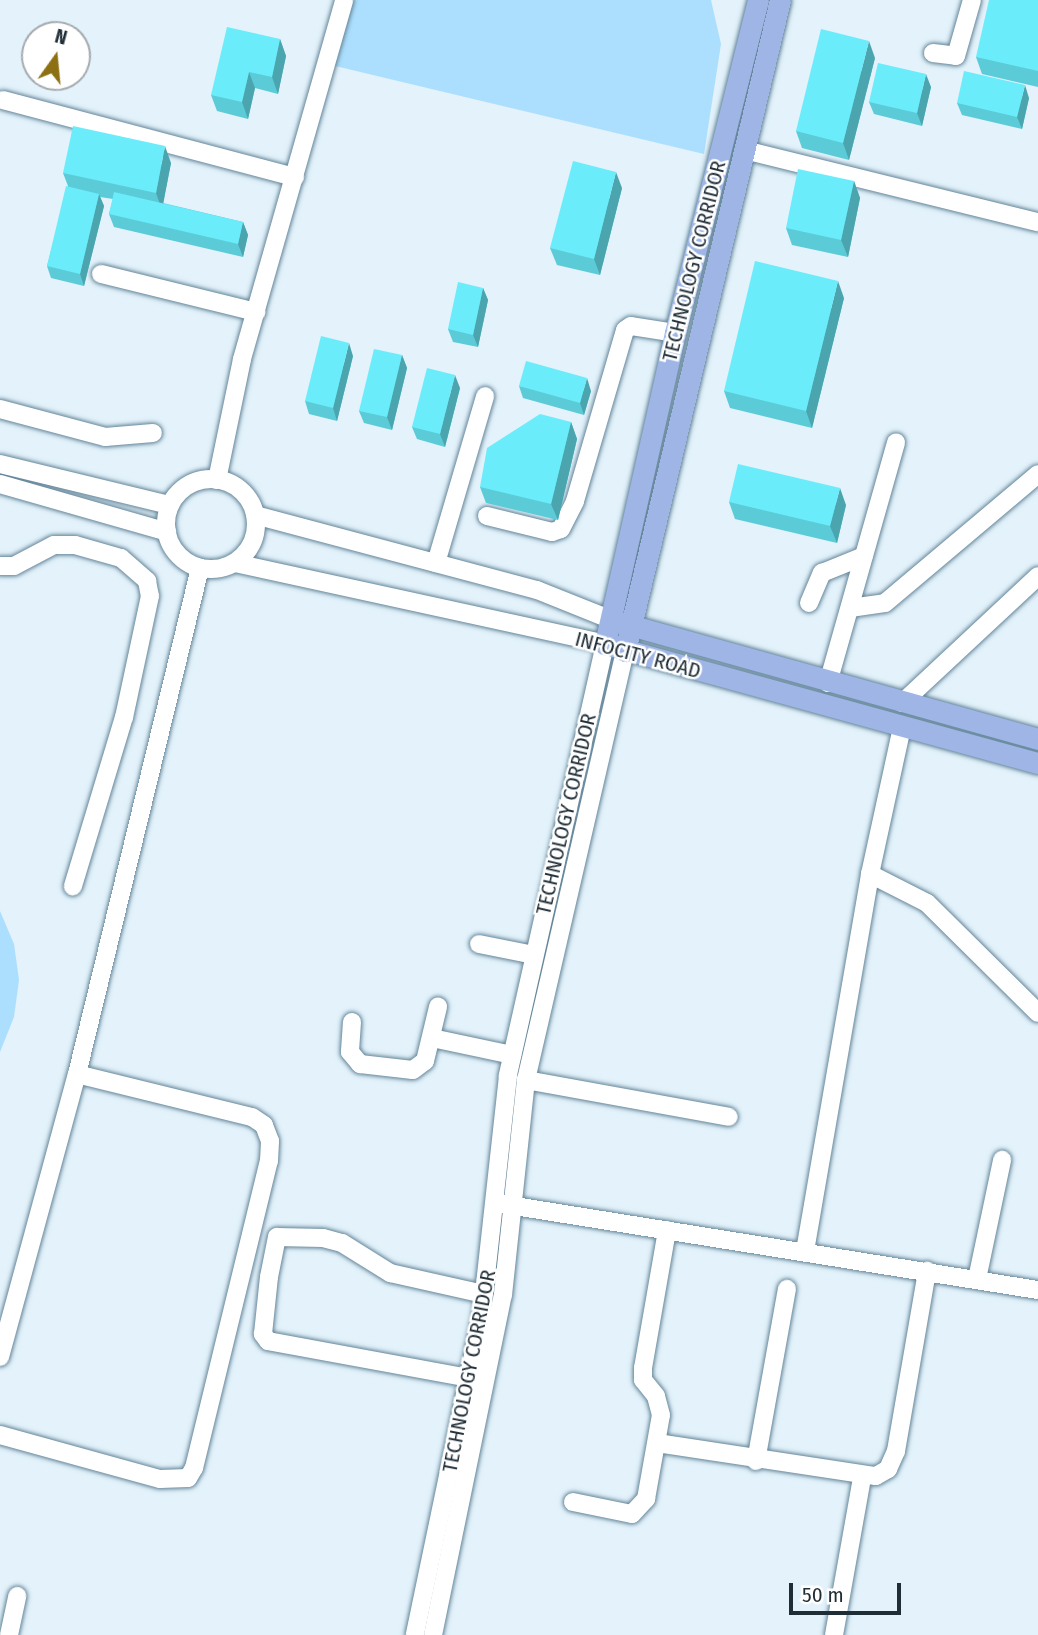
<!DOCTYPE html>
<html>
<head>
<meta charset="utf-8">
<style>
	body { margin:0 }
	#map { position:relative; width:1038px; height:1635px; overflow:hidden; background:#e3f2fb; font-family:"Fira Sans Condensed",sans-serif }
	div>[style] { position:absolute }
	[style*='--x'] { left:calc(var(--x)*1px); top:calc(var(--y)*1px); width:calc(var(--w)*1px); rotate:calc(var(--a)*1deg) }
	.green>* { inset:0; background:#acdffd }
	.roads { filter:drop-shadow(0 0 2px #638599) drop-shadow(0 0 2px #638599) }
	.minor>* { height:18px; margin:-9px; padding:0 9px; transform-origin:9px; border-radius:9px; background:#fff }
	.minor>.ring { margin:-9px; padding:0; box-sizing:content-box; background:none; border:18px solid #fff; border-radius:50% }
	.major>* { height:21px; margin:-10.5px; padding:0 10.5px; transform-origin:10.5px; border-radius:10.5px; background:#9eb5e6 }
	.wall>* { inset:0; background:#5bcbd7 }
	.shaded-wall>* { inset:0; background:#4aa5af }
	.building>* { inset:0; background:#6aecfa }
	span { translate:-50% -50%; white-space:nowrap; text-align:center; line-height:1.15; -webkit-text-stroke:5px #fff; paint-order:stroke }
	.street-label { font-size:21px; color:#1f2d36 }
	.north { position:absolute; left:21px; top:21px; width:70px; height:70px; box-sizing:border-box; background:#fff; border:2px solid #a5abaf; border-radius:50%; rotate:15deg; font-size:19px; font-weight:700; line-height:28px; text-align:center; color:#1f2d36 }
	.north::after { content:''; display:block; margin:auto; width:24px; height:32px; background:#8e7014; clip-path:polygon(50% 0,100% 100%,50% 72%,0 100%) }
	.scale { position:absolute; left:789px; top:1583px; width:112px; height:32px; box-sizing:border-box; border:4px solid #1f2d36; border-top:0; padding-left:9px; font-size:21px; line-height:24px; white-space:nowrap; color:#1f2d36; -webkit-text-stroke:5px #fff; paint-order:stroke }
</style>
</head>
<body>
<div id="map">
	<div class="green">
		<div style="clip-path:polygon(344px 0,711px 0,721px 44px,704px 154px,331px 65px)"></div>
		<div style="clip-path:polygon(0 911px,14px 944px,19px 980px,14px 1017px,0 1052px)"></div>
	</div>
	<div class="roads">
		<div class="minor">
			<div style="--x:933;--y:53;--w:23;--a:7"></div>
			<div style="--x:956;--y:56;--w:58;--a:-74.1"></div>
			<div style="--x:3;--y:100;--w:302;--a:14.8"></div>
			<div style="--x:744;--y:150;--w:303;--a:13.8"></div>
			<div style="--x:101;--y:274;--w:160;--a:13.8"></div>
			<div style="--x:0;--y:409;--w:109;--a:14.9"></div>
			<div style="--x:105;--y:437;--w:48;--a:-4.8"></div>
			<div style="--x:0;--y:464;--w:175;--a:13.6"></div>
			<div class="ring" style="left:166px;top:479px;width:72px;height:72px"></div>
			<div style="--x:217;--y:480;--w:124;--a:-78.3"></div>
			<div style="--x:242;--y:359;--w:373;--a:-74.1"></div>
			<div style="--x:0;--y:484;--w:174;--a:16"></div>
			<div style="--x:255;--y:515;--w:292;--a:14.9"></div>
			<div style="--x:537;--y:590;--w:81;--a:21.8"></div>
			<div style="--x:487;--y:516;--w:67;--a:13.8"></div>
			<div style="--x:552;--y:532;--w:9;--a:-18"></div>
			<div style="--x:561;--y:529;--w:31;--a:-63"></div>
			<div style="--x:575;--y:501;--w:178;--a:-73.7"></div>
			<div style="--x:625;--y:330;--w:7;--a:-34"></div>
			<div style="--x:631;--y:326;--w:45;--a:9"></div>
			<div style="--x:235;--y:563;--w:379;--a:12.3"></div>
			<div style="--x:605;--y:644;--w:443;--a:102.7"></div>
			<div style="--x:508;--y:1076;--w:238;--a:96.3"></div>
			<div style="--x:482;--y:1313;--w:329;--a:101.8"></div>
			<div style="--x:436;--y:563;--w:174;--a:-73.6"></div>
			<div style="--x:0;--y:566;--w:14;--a:0"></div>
			<div style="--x:14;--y:566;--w:45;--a:-27.7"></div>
			<div style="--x:54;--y:545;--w:21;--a:0"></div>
			<div style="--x:75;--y:545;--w:48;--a:15.8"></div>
			<div style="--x:121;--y:558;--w:35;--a:41"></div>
			<div style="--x:147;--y:581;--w:15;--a:79"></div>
			<div style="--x:150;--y:596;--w:124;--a:102.1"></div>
			<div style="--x:124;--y:717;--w:177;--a:106.8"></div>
			<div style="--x:809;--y:603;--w:33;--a:-67"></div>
			<div style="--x:822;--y:573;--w:45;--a:-22"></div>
			<div style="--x:850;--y:608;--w:35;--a:-8"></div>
			<div style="--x:885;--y:603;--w:200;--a:-40.1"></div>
			<div style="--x:828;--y:683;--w:250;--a:-74.2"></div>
			<div style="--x:902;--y:703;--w:186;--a:-43"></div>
			<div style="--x:870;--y:874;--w:64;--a:27"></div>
			<div style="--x:927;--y:903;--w:156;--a:44.7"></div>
			<div style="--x:479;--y:944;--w:56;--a:11.3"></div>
			<div style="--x:352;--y:1022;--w:30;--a:94"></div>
			<div style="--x:350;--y:1052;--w:16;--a:50"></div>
			<div style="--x:360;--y:1064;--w:53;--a:6.5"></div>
			<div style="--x:413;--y:1070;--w:15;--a:-37"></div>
			<div style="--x:425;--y:1061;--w:56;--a:-76.5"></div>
			<div style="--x:432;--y:1038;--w:82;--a:12"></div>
			<div style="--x:526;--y:1080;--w:206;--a:10.3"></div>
			<div style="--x:502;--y:1204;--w:543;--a:9.12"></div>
			<div style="--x:805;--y:1251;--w:383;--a:-80.2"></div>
			<div style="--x:870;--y:874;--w:150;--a:-77.7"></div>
			<div style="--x:977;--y:1279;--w:122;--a:-78.1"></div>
			<div style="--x:0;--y:1357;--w:293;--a:-74.8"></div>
			<div style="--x:77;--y:1074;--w:521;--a:-76.34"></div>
			<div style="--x:469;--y:1378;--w:204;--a:-169.6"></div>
			<div style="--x:268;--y:1341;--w:9;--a:-126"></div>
			<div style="--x:263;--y:1334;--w:57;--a:-84"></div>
			<div style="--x:269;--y:1277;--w:41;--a:-78.7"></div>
			<div style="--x:277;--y:1237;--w:46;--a:1.2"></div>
			<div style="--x:323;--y:1238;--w:20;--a:15"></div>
			<div style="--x:342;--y:1243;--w:57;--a:32"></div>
			<div style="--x:390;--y:1273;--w:96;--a:12.6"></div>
			<div style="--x:0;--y:1435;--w:166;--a:15.4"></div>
			<div style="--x:160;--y:1479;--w:28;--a:-2"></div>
			<div style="--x:188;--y:1478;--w:12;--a:-59"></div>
			<div style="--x:194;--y:1468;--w:316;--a:-76.3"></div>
			<div style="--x:269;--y:1161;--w:20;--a:-87"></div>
			<div style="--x:270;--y:1141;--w:17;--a:-111"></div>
			<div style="--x:264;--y:1125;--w:14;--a:-146"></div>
			<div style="--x:252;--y:1117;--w:180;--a:-166.2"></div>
			<div style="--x:657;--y:1443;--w:221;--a:8.6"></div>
			<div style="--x:876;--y:1476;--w:14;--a:-30"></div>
			<div style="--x:888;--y:1469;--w:20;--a:-66"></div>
			<div style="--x:896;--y:1451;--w:183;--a:-80.2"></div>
			<div style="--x:756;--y:1461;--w:175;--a:-79.8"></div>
			<div style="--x:573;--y:1502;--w:60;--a:11.5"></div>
			<div style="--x:632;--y:1514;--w:21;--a:-47"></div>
			<div style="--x:646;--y:1499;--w:85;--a:-79.9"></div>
			<div style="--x:661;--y:1415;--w:20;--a:-105"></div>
			<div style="--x:656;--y:1396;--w:21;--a:-129"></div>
			<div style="--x:643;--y:1380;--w:12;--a:-90"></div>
			<div style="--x:643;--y:1368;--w:140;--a:-80.1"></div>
			<div style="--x:9;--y:1635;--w:40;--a:-78"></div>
			<div style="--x:433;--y:1635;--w:347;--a:-78.4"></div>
			<div style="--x:503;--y:1295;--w:216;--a:-83.9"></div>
			<div style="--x:526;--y:1080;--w:440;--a:-77"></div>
			<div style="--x:834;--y:1635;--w:159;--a:-79.9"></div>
		</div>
		<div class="major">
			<div style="--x:758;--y:0;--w:343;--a:104"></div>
			<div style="--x:675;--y:333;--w:319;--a:102.7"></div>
			<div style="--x:605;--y:644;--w:449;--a:15.4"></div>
			<div style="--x:619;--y:622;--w:435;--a:15.6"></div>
			<div style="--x:625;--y:651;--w:669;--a:-76.61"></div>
		</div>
	</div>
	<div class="wall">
		<div style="clip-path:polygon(1038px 0,1038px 87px,982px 74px,976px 57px)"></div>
		<div style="clip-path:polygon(280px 39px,286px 56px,278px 94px,255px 88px,248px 119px,217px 111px,211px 95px)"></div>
		<div style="clip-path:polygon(875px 58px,849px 160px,802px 148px,796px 131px)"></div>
		<div style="clip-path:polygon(931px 87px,922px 126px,874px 114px,869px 102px)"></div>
		<div style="clip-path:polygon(1029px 98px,1022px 129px,962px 115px,957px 103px)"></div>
		<div style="clip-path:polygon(171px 163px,163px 203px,243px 222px,248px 235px,243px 257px,114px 227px,109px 214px,113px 199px,100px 197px,104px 206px,84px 286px,51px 278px,47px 266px,68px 186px,63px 173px)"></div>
		<div style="clip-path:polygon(854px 181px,860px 198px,848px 257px,792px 245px,786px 228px)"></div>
		<div style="clip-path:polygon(622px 188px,600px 275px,557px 265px,550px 248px)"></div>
		<div style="clip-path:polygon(483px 288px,488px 300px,478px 347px,453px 342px,448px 329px)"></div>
		<div style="clip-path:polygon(844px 298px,812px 428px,730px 408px,724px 391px)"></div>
		<div style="clip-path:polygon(402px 355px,407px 368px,392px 430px,364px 423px,359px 411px)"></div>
		<div style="clip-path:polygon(353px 356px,337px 421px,309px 414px,305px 401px)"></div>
		<div style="clip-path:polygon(519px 386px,591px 391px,584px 415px,523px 398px)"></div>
		<div style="clip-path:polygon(460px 388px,445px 447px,417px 439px,412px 427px)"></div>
		<div style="clip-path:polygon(571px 422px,577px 439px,558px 520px,486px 503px,480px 487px)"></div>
		<div style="clip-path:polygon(729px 502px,846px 505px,837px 543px,735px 519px)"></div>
	</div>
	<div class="shaded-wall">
		<div style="clip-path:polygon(280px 39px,286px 56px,278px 94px,272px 77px)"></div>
		<div style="clip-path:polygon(869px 41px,875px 58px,849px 160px,843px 143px)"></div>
		<div style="clip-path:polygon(249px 72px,255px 88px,248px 119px,242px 102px)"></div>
		<div style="clip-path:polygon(926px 74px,931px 87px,922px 126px,917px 113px)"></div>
		<div style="clip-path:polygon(1025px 85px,1029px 98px,1022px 129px,1017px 117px)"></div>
		<div style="clip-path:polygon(165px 146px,171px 163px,162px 210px,156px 193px)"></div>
		<div style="clip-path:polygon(616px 172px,622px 188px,600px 275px,594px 259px)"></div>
		<div style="clip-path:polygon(854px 181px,860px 198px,848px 257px,841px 240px)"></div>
		<div style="clip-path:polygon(99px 194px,104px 206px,84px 286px,80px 274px)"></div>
		<div style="clip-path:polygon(243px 222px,248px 235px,243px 257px,238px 244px)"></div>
		<div style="clip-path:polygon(838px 281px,844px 298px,812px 428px,806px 411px)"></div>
		<div style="clip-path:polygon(483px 288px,488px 300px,478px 347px,473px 335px)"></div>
		<div style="clip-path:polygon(349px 343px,353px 356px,337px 421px,333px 408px)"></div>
		<div style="clip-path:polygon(402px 355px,407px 368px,392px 430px,387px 417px)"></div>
		<div style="clip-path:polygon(455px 375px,460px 388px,445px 447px,440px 434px)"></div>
		<div style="clip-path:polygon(587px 378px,591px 391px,584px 415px,580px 403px)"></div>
		<div style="clip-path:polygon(571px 422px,577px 439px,558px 520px,551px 504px)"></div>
		<div style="clip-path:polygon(840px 488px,846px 505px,837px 543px,830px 526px)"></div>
	</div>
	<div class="building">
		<div style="clip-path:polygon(989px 0,1038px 0,1038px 71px,976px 57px)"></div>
		<div style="clip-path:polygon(227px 27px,280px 39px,272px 77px,249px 72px,242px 102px,211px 95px)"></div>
		<div style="clip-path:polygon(821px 29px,869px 41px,843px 143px,796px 131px)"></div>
		<div style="clip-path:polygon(878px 63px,926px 74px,917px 113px,869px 102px)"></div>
		<div style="clip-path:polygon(964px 71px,1025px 85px,1017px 117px,957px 103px)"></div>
		<div style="clip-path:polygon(73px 126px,165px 146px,156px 193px,63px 173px)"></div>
		<div style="clip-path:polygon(573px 161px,616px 172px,594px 259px,550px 248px)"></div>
		<div style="clip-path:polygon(798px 169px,854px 181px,841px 240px,786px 228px)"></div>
		<div style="clip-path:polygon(66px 186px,99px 194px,80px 274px,47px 266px)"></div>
		<div style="clip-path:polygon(114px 192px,243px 222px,238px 244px,109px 214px)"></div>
		<div style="clip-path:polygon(755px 261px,838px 281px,806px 411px,724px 391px)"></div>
		<div style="clip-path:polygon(458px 282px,483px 288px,473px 335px,448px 329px)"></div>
		<div style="clip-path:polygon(321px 336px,349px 343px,333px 408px,305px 401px)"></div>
		<div style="clip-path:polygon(374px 349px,402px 355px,387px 417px,359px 411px)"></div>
		<div style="clip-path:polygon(526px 361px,587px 378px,580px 403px,519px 386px)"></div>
		<div style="clip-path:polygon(427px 368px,455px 375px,440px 434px,412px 427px)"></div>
		<div style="clip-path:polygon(540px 414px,571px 422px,551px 504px,480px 487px,487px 448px)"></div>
		<div style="clip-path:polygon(738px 464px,840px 488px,830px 526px,729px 502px)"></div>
	</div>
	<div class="street-label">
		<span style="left:694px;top:261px;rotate:-76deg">TECHNOLOGY CORRIDOR</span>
		<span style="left:638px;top:655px;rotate:15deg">INFOCITY ROAD</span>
		<span style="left:566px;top:814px;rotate:-77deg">TECHNOLOGY CORRIDOR</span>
		<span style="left:469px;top:1371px;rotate:-79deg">TECHNOLOGY CORRIDOR</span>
	</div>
	<div class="north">N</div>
	<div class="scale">50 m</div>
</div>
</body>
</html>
